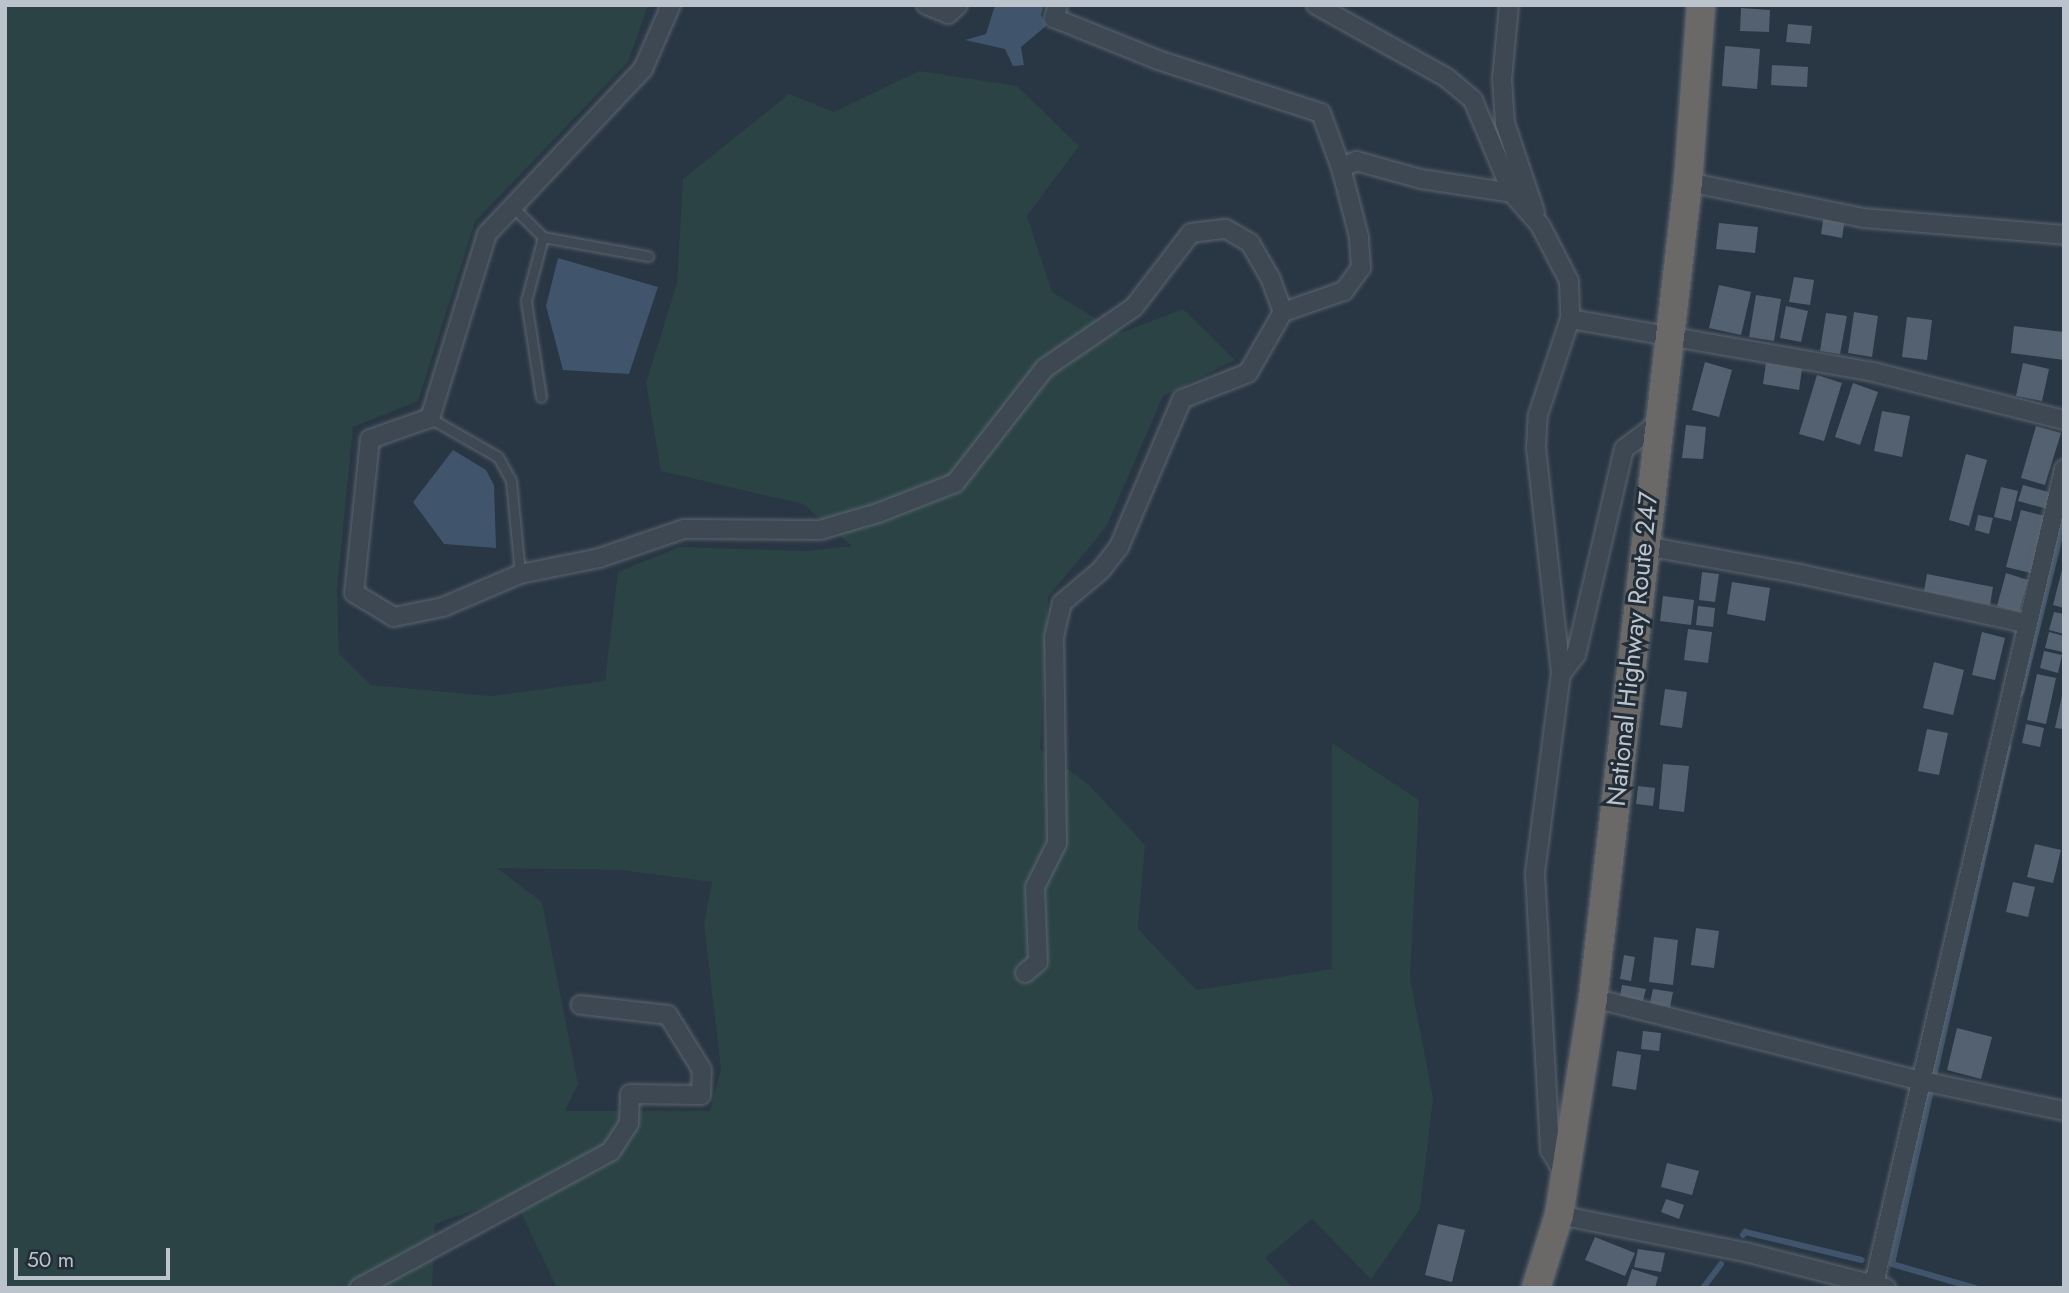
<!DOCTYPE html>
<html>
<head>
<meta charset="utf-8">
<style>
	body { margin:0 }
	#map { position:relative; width:2069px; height:1293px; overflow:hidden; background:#293643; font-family:Jost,sans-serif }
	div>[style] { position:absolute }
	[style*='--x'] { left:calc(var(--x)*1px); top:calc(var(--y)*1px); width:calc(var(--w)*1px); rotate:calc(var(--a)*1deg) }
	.green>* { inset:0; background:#2b4344 }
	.water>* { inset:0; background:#40556b }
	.stream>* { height:6px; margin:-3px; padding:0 3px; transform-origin:3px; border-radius:3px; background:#40556b }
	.building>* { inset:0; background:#546170 }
	.roads { filter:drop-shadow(0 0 2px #5c6670) drop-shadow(0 0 2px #5c6670) }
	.service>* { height:9px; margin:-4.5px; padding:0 4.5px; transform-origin:4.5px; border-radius:4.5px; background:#3d4853 }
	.minor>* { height:18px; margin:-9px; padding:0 9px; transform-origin:9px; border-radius:9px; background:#3d4853 }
	.trunk>* { height:28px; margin:-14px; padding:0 14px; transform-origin:14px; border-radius:14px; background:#6a6967 }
	span { translate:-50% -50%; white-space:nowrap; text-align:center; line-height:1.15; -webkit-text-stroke:6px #222d38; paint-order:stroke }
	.street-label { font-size:26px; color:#bbc3cc }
	.frame { position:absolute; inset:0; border:7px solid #bbc3cc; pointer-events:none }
	.scale { position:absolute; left:14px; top:1248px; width:156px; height:32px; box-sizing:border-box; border:4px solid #bbc3cc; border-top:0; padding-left:9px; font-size:21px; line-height:24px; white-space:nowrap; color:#bbc3cc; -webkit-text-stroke:5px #222d38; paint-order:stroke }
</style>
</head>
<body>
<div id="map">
	<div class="green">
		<div style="clip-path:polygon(evenodd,5px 5px,648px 5px,628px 62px,475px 222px,418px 401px,353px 427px,337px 590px,339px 654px,371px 685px,490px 696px,605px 681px,618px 572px,679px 547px,808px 551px,852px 546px,803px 504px,661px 471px,646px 383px,677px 283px,683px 179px,789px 94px,834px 112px,919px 71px,1017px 86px,1079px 146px,1027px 216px,1052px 292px,1120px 333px,1183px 309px,1235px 360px,1163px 396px,1106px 527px,1048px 597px,1040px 749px,1088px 784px,1145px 845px,1138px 929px,1196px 990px,1332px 969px,1332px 743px,1419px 800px,1410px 978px,1433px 1098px,1420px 1209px,1371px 1279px,1312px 1219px,1265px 1258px,1293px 1288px,557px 1288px,513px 1196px,435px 1224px,432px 1288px,5px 1288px,5px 5px,497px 868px,621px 870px,712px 882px,704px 924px,721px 1069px,710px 1111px,565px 1111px,578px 1084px,542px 902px,497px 868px)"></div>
	</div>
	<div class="water">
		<div style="clip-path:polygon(995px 5px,1044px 5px,1041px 15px,1046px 26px,1021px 47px,1024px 65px,1013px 66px,1005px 49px,965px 40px,986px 34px)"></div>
		<div style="clip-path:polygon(558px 258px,658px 287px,629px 374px,563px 370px,546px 306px)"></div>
		<div style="clip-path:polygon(453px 450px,486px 470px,494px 485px,496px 548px,444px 544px,413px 502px)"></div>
	</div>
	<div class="stream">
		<div style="--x:2021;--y:693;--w:177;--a:-76"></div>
		<div style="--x:1743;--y:1235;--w:4;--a:-56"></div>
		<div style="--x:1745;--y:1232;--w:120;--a:13.5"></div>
		<div style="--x:1703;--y:1288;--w:30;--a:-53"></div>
		<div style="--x:1975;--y:1288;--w:86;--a:-163.9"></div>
		<div style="--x:1892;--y:1264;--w:530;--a:-77.35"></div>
	</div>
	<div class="building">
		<div style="clip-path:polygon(1741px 8px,1770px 10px,1769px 32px,1740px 31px)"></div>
		<div style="clip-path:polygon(1788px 24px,1812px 26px,1810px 44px,1786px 42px)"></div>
		<div style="clip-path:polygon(1725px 46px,1760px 49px,1757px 89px,1722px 86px)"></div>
		<div style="clip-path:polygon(1772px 65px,1808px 67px,1807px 87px,1771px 85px)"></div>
		<div style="clip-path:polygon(1824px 215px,1845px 219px,1842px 238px,1821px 234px)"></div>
		<div style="clip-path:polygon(1719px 223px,1758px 227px,1755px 253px,1716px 249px)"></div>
		<div style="clip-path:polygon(1794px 277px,1814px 280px,1810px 305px,1789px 302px)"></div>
		<div style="clip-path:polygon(1719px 285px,1751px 292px,1741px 335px,1709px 328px)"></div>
		<div style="clip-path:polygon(1756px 295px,1781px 299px,1774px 341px,1749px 337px)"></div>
		<div style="clip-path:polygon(1786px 306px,1808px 311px,1801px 342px,1780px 338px)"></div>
		<div style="clip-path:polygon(1854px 312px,1878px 316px,1872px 357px,1848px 353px)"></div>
		<div style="clip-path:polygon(1826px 313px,1847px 316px,1840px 354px,1820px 351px)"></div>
		<div style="clip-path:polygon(1907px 317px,1932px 320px,1927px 360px,1902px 357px)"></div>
		<div style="clip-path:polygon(2014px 326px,2064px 332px,2064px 360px,2011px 353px)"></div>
		<div style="clip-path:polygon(1705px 362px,1732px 370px,1719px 417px,1692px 410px)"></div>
		<div style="clip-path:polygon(1766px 363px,1802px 369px,1799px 390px,1763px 384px)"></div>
		<div style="clip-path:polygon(2023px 363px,2049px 369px,2042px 401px,2016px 396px)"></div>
		<div style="clip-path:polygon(1817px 375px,1842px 383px,1824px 441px,1799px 434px)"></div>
		<div style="clip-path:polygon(1853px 383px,1878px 392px,1860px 445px,1835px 437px)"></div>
		<div style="clip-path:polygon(1882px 411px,1910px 416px,1902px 457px,1874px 451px)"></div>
		<div style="clip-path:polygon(1686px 425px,1706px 427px,1703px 459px,1682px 458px)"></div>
		<div style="clip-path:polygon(2036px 426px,2061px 433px,2045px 485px,2021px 478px)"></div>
		<div style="clip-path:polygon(1966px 454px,1987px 460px,1969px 526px,1949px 520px)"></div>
		<div style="clip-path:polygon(2023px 485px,2052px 493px,2047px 509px,2018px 501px)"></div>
		<div style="clip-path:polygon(2001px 487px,2018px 491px,2011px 521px,1994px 517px)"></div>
		<div style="clip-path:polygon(2021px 510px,2045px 516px,2031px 573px,2006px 567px)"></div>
		<div style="clip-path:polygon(1978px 515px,1993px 518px,1989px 534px,1975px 530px)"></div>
		<div style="clip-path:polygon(2063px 566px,2064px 566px,2064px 608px,2053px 605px)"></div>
		<div style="clip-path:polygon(1702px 572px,1719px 574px,1715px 602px,1699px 600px)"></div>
		<div style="clip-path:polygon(2006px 573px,2028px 580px,2019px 612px,1997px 606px)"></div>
		<div style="clip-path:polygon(1927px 574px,1993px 587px,1990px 605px,1924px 591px)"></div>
		<div style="clip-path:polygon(1732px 582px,1770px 588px,1765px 621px,1727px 614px)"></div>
		<div style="clip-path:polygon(1663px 596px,1694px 600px,1691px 625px,1660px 621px)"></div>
		<div style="clip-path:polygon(1698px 606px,1715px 608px,1713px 627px,1696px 625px)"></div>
		<div style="clip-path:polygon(2054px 612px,2064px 614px,2064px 634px,2049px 630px)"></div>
		<div style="clip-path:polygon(1688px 629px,1712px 632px,1708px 663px,1684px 660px)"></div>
		<div style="clip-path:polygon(1982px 632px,2005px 638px,1995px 680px,1972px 675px)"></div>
		<div style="clip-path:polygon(2049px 632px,2064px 636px,2063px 652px,2045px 648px)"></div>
		<div style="clip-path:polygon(2044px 651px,2062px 655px,2058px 673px,2040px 668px)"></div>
		<div style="clip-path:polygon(1934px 662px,1964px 670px,1953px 715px,1923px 708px)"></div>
		<div style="clip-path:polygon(2037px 674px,2056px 678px,2046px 724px,2027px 720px)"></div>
		<div style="clip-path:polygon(1665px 689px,1687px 692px,1682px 728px,1660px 725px)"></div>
		<div style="clip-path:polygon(2063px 691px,2064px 691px,2064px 729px,2055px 728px)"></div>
		<div style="clip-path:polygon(2026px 724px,2044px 728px,2040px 747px,2022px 743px)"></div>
		<div style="clip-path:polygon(1927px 729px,1948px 733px,1939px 775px,1918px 771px)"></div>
		<div style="clip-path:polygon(1663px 764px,1689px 766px,1684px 812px,1659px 809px)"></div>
		<div style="clip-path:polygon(1638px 786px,1655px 788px,1653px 806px,1636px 804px)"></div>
		<div style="clip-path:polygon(2035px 844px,2061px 850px,2053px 883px,2027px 877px)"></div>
		<div style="clip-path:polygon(2013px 882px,2035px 887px,2028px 917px,2006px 912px)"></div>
		<div style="clip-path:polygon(1696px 928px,1719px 931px,1714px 968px,1691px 965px)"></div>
		<div style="clip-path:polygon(1654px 937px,1678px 940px,1673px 985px,1649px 982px)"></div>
		<div style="clip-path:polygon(1624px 955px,1635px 957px,1631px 981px,1620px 979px)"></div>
		<div style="clip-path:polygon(1622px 985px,1646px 989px,1643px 1001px,1620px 996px)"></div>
		<div style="clip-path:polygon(1653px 989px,1673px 992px,1670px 1007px,1650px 1003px)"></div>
		<div style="clip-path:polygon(1957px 1028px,1992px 1037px,1981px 1079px,1947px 1070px)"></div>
		<div style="clip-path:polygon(1643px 1031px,1661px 1033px,1659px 1051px,1641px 1049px)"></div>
		<div style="clip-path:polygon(1617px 1051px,1641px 1055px,1636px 1090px,1612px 1086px)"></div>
		<div style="clip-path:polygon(1667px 1163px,1699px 1171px,1692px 1195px,1661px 1187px)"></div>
		<div style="clip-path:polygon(1666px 1199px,1684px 1205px,1679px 1219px,1661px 1212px)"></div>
		<div style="clip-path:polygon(1438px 1224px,1465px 1230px,1452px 1282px,1425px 1275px)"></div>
		<div style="clip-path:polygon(1595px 1237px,1635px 1253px,1625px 1276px,1585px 1260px)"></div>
		<div style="clip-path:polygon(1638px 1249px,1665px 1253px,1661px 1272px,1634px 1267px)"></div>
		<div style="clip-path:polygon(1632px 1269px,1658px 1277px,1655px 1288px,1626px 1288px)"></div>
	</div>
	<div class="roads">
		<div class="service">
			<div style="--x:513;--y:207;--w:42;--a:45"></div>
			<div style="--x:543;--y:237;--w:107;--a:10.3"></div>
			<div style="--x:541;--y:397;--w:97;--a:-98.9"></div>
			<div style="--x:526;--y:301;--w:66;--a:-75.1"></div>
			<div style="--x:430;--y:418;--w:78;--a:29.8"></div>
			<div style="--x:498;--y:457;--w:26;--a:61"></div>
			<div style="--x:511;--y:480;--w:94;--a:84.5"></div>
		</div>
		<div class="minor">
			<div style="--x:671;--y:5;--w:70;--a:113.6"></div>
			<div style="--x:643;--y:69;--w:227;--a:133.4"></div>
			<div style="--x:487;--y:234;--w:193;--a:107.2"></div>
			<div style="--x:430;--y:418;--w:64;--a:160.7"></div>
			<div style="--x:370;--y:439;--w:155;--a:95.9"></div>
			<div style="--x:354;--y:593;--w:47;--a:31"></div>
			<div style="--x:394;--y:617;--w:50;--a:-11.5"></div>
			<div style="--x:443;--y:607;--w:84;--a:-23.2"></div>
			<div style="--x:520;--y:574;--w:81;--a:-11.4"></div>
			<div style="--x:599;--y:558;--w:90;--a:-18.8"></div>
			<div style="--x:684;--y:529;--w:136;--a:0.4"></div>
			<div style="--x:820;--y:530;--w:60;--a:-16.3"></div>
			<div style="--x:878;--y:513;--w:83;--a:-21.3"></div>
			<div style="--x:955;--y:483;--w:146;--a:-52"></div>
			<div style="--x:1045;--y:368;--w:108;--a:-34.4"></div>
			<div style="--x:1134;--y:307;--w:93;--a:-52.4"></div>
			<div style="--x:1191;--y:233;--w:35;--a:-7"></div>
			<div style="--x:1226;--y:229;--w:28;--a:30"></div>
			<div style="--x:1250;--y:243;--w:39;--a:60"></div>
			<div style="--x:1270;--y:277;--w:37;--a:70"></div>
			<div style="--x:926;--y:5;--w:24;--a:22"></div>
			<div style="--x:948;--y:14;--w:13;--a:-42"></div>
			<div style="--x:1058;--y:5;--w:14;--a:107"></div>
			<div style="--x:1054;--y:18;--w:112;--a:22"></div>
			<div style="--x:1158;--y:60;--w:171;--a:18"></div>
			<div style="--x:1321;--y:113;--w:59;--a:70"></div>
			<div style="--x:1316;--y:5;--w:150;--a:29.1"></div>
			<div style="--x:1447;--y:78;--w:34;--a:40"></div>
			<div style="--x:1473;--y:100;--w:101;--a:67.2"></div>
			<div style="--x:1512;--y:193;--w:43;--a:48.8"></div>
			<div style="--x:1540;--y:225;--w:63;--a:62.6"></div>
			<div style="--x:1569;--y:281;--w:38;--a:88"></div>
			<div style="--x:1570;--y:319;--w:308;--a:9.9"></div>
			<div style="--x:1873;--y:372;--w:197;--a:14.1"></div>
			<div style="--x:1509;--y:5;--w:74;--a:95.4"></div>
			<div style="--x:1502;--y:79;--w:44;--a:86.1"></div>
			<div style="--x:1505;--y:123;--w:94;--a:71.4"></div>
			<div style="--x:1688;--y:182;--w:179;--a:11.6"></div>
			<div style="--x:1863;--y:218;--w:202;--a:4.8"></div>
			<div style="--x:1645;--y:546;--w:158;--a:10.2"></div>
			<div style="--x:1800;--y:574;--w:230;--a:12.3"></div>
			<div style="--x:1561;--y:674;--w:227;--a:-96.3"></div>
			<div style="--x:1536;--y:448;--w:33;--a:-87"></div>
			<div style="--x:1538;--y:415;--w:101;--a:-71.6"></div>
			<div style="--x:1025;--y:973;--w:17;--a:-40"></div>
			<div style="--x:1038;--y:962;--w:75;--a:-92.3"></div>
			<div style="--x:1035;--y:887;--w:49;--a:-63.4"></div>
			<div style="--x:1057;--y:843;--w:206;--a:-90.8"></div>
			<div style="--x:1054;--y:637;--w:35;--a:-77"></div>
			<div style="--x:1062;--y:603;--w:51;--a:-40.2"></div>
			<div style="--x:1101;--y:570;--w:29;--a:-52"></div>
			<div style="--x:1119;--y:547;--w:161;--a:-66.9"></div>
			<div style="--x:1182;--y:399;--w:71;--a:-21.5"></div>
			<div style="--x:1248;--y:373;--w:70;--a:-60.2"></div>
			<div style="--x:1283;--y:312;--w:65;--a:-19"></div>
			<div style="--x:1344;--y:291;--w:29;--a:-54"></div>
			<div style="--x:1361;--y:268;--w:31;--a:-94"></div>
			<div style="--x:1359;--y:237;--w:71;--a:-104.6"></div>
			<div style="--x:1341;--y:168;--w:17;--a:-25"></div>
			<div style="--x:1356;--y:161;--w:67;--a:15.5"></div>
			<div style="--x:1421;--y:179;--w:92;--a:8.7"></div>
			<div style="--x:1593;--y:998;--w:339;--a:14.2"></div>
			<div style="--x:1922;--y:1081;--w:145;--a:11.9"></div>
			<div style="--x:1565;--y:1175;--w:29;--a:-121"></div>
			<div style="--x:1550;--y:1150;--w:277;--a:-93.1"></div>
			<div style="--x:1535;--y:873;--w:201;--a:-82.6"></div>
			<div style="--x:1561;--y:674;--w:24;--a:-52"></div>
			<div style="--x:1576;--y:655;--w:212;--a:-76.9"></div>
			<div style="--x:1624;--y:449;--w:41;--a:-37.1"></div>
			<div style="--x:1559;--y:1215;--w:190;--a:11.3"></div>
			<div style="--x:1745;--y:1252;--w:146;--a:14.3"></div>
			<div style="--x:359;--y:1288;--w:287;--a:-28.5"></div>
			<div style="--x:611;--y:1151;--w:33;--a:-57"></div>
			<div style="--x:629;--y:1123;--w:29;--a:-88"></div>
			<div style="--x:630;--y:1094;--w:71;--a:0.8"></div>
			<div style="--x:701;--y:1095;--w:25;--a:-88"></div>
			<div style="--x:702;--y:1070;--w:65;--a:-121.7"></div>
			<div style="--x:668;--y:1015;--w:88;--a:-173.4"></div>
			<div style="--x:1873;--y:1288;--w:841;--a:-76.87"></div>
		</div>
		<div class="trunk">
			<div style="--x:1536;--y:1288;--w:77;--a:-72.5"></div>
			<div style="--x:1559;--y:1215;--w:220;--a:-81.1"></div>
			<div style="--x:1593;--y:998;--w:822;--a:-83.36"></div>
			<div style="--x:1688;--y:182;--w:177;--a:-85.8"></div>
		</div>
	</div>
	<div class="street-label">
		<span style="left:1633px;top:649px;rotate:-84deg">National Highway Route 247</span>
	</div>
	<div class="frame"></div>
	<div class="scale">50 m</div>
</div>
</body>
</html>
